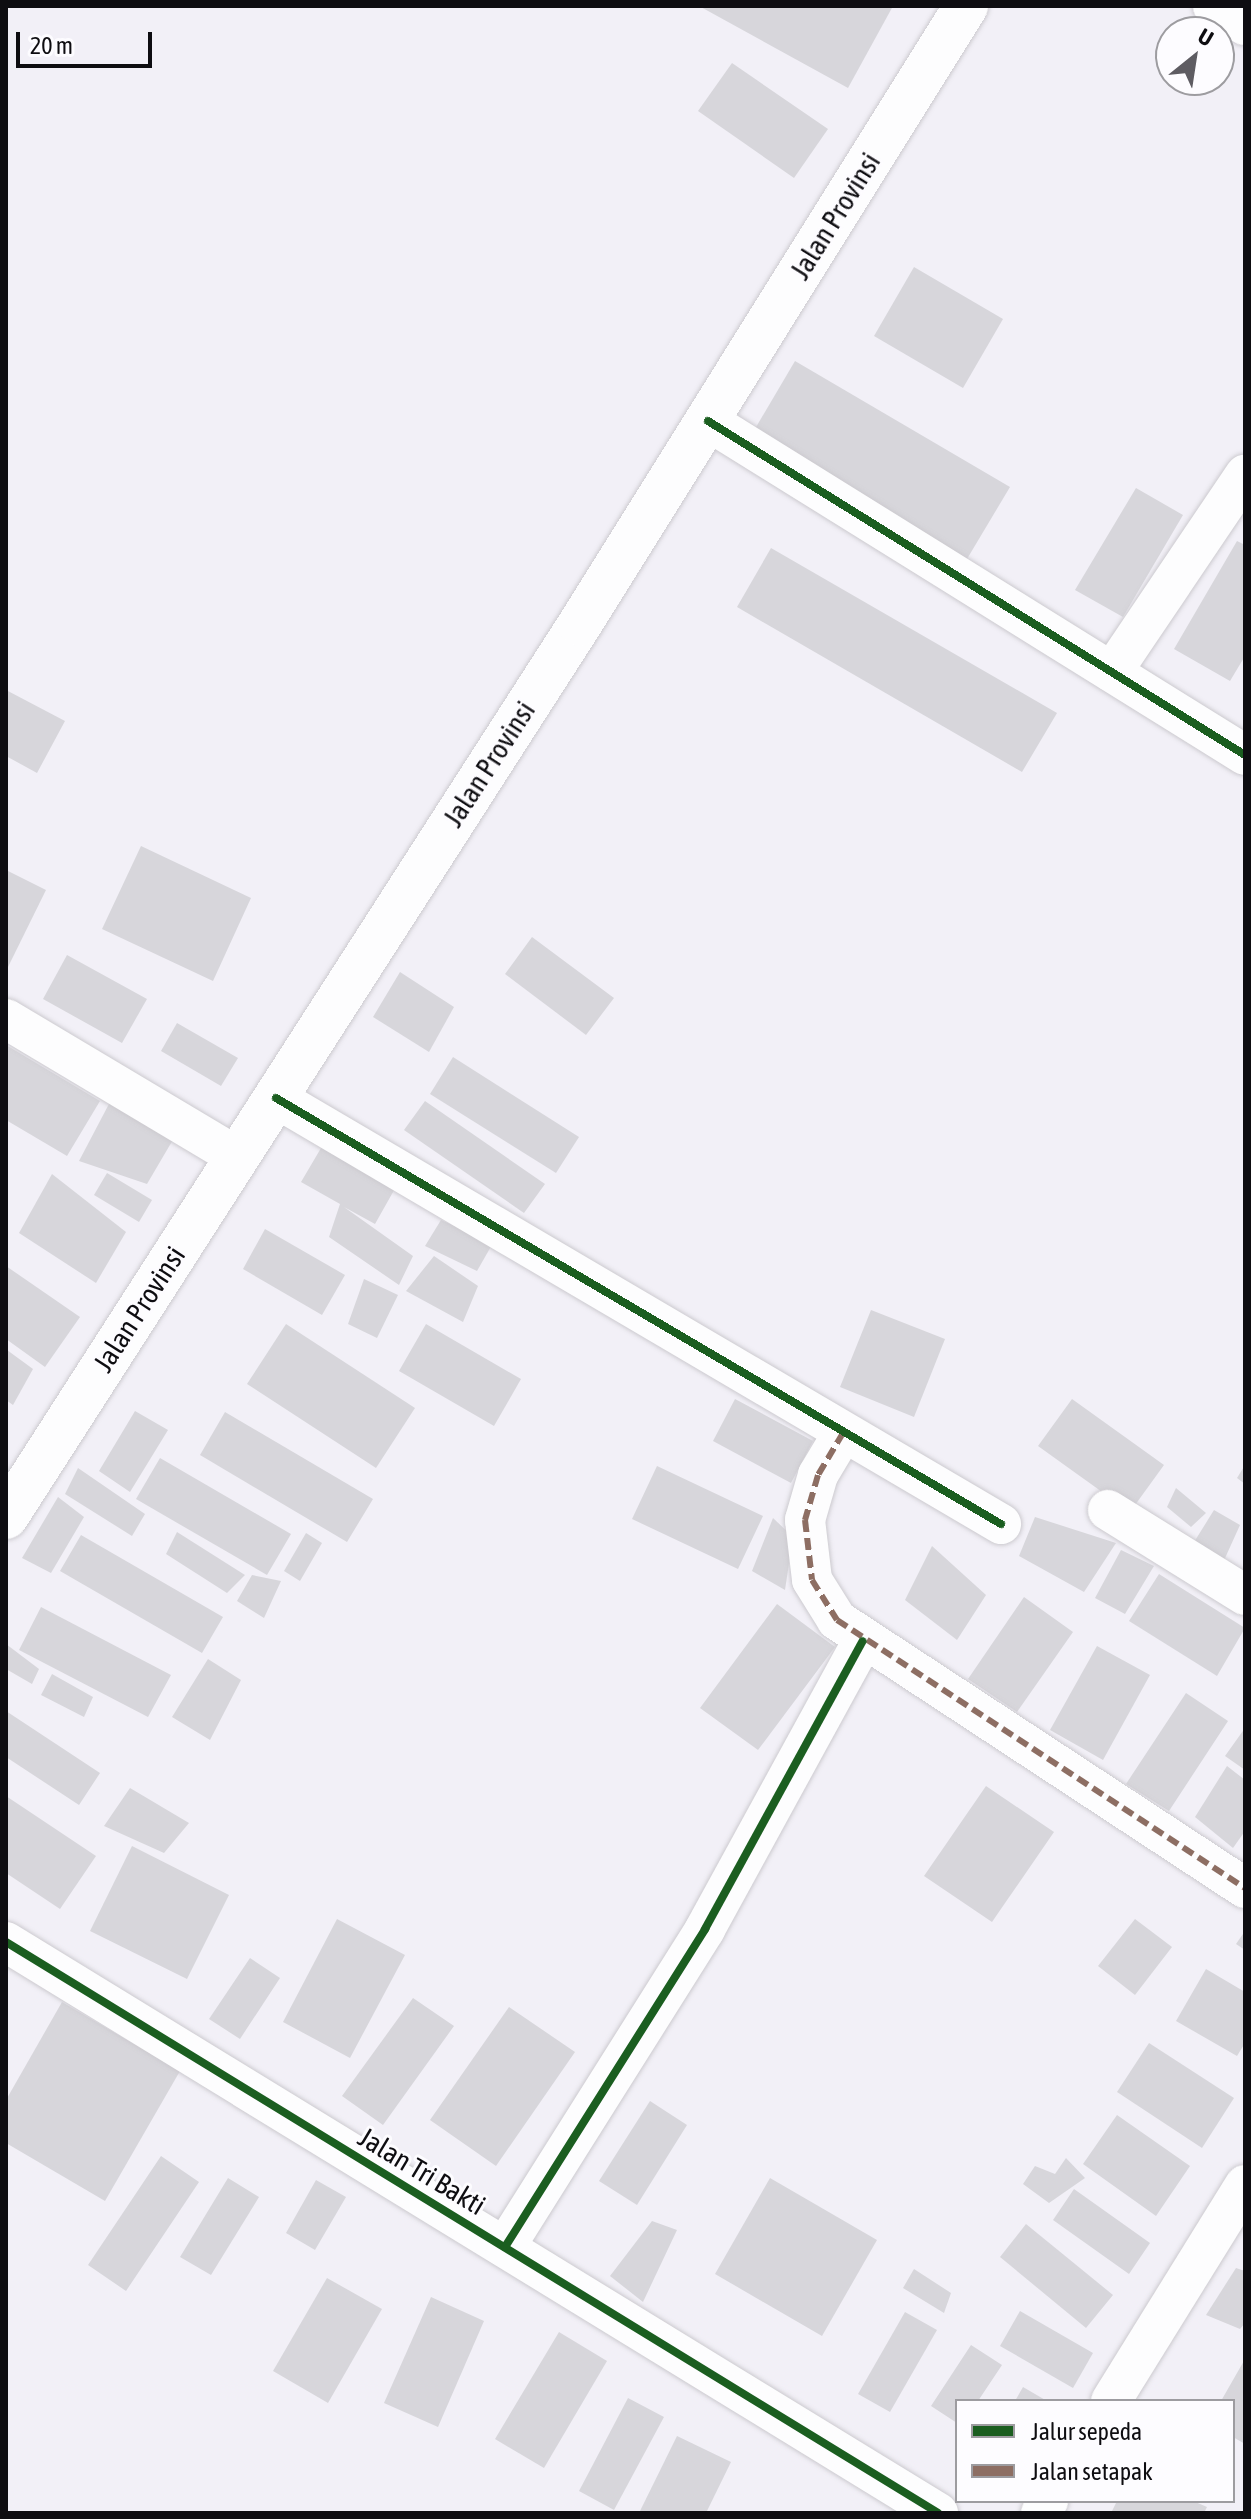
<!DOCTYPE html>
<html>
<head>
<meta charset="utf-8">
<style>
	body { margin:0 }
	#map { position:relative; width:1251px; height:2519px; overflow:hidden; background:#f2f0f7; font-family:"Asap Condensed",sans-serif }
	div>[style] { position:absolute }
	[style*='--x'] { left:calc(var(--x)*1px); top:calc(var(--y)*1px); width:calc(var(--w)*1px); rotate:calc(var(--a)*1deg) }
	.building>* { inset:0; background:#d7d6db }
	.roads { filter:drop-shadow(0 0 2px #cccacf) drop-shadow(0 0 2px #cccacf) }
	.minor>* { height:40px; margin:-20px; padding:0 20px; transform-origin:20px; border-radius:20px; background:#fdfdfe }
	.secondary>* { height:44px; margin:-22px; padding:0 22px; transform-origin:22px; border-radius:22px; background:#fdfdfe }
	.quiet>* { height:6px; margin-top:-3px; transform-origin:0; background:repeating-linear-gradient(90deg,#8d6e63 0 12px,transparent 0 18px) }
	.cycleway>* { height:8px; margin:-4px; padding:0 4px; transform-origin:4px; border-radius:4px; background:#1b5e20 }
	span { translate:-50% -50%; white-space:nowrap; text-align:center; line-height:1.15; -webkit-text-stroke:6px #fdfcff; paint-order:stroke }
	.street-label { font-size:28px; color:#0e0d11 }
	.frame { position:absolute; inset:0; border:8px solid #0e0d11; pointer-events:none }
	.legend { position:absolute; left:955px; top:2399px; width:280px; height:104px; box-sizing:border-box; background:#fdfcff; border:2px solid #9d9ca0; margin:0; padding:10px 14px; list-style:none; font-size:24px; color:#0e0d11 }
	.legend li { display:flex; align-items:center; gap:16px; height:40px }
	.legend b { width:40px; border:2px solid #9d9ca0 }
	.north { position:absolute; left:1155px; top:16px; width:80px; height:80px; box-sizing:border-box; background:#fdfcff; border:2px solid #9d9ca0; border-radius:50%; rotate:30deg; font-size:22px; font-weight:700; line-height:32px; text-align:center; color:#0e0d11 }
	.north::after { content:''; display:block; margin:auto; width:28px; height:36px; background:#5e5c62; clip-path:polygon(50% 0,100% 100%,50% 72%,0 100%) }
	.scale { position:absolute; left:16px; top:32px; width:136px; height:36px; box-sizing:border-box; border:4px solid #0e0d11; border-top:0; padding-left:10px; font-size:24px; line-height:28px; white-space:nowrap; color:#0e0d11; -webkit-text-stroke:6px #fdfcff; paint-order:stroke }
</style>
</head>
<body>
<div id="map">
	<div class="building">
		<div style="clip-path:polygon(699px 6px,893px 6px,848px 88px)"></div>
		<div style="clip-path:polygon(732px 63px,828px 129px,794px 178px,698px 111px)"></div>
		<div style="clip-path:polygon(914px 267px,1003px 319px,963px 388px,874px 336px)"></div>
		<div style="clip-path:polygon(795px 361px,1010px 487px,964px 564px,749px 439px)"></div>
		<div style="clip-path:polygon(1136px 488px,1183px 515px,1123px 617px,1075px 590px)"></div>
		<div style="clip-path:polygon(1237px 541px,1245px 545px,1245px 656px,1230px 681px,1174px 649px)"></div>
		<div style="clip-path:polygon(771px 548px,1057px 713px,1022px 772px,737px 607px)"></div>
		<div style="clip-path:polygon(6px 690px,65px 721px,37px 773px,6px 756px)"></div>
		<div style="clip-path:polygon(141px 846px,251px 898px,213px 981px,102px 929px)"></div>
		<div style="clip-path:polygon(6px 870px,46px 890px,8px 967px,6px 966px)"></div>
		<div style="clip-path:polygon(532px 937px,614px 998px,586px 1035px,505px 974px)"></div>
		<div style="clip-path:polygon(67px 955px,147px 999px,122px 1043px,43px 999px)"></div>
		<div style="clip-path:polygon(400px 972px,454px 1007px,429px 1052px,373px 1017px)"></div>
		<div style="clip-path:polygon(177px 1023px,238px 1058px,221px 1086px,161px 1051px)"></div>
		<div style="clip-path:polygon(6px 1045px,100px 1101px,67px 1156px,6px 1120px)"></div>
		<div style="clip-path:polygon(453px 1057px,579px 1137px,556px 1173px,430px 1094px)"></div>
		<div style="clip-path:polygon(425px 1101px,545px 1184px,524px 1213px,404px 1130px)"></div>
		<div style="clip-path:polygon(110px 1102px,174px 1138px,147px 1184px,79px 1161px)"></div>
		<div style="clip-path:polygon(324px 1143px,397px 1185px,375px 1224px,344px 1207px,413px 1256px,399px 1285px,329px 1237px,340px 1204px,301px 1182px)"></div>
		<div style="clip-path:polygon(107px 1173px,152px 1200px,139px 1222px,94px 1195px)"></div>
		<div style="clip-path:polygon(52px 1174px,126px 1232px,96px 1283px,19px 1233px)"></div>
		<div style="clip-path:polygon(441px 1220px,493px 1243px,477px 1271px,425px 1246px)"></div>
		<div style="clip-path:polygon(265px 1229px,345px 1275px,322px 1315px,243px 1269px)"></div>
		<div style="clip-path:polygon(434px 1256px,478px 1286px,463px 1322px,406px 1291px)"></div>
		<div style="clip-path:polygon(6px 1266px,80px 1317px,45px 1367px,6px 1339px)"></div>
		<div style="clip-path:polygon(364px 1279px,398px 1295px,377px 1338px,348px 1324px)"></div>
		<div style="clip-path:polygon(871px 1310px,945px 1339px,914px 1417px,840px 1387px)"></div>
		<div style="clip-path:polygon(286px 1324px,415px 1408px,376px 1468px,247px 1384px)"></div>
		<div style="clip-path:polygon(426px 1324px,521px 1379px,494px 1426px,399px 1371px)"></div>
		<div style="clip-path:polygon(7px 1350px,33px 1369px,13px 1405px,6px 1400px)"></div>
		<div style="clip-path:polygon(735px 1399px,813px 1441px,791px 1483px,713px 1441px)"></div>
		<div style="clip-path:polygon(1072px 1399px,1164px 1465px,1130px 1512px,1038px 1446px)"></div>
		<div style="clip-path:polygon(135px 1411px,168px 1430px,130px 1492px,99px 1471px)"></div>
		<div style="clip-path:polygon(225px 1412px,373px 1499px,347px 1542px,200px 1455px)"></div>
		<div style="clip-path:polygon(160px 1458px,291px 1534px,267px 1575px,136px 1499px)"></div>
		<div style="clip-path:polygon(1245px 1465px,1245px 1484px,1237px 1478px)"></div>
		<div style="clip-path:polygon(657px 1466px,763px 1516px,738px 1569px,632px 1519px)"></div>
		<div style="clip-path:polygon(78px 1468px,145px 1514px,132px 1536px,65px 1494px)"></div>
		<div style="clip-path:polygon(1176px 1488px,1206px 1513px,1191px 1527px,1167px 1507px)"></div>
		<div style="clip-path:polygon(58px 1497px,84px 1517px,51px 1573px,22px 1558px)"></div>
		<div style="clip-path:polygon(1214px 1510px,1240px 1525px,1221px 1567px,1191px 1547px)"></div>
		<div style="clip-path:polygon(1035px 1517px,1116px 1543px,1084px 1592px,1019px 1556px)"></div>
		<div style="clip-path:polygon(773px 1518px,793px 1537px,785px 1590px,752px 1571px)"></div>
		<div style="clip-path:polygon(177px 1532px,245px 1575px,227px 1593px,166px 1554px)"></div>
		<div style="clip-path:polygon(306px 1533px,322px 1543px,300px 1581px,284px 1571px)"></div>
		<div style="clip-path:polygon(81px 1535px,223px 1617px,202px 1653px,60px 1571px)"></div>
		<div style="clip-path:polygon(932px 1546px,986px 1595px,957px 1640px,905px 1600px)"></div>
		<div style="clip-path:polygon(1121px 1550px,1154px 1566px,1125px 1614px,1095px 1598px)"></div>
		<div style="clip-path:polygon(1159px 1574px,1245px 1628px,1217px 1676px,1129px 1621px)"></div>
		<div style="clip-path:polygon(252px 1575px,281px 1581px,264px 1618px,237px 1601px)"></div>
		<div style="clip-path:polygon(1024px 1597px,1073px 1632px,1017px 1712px,968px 1679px)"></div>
		<div style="clip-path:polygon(777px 1604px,835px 1647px,758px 1750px,700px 1708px)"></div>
		<div style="clip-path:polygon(41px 1607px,171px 1675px,148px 1717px,19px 1650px)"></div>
		<div style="clip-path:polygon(6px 1644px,39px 1669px,32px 1684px,6px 1669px)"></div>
		<div style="clip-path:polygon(1097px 1646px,1150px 1675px,1103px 1760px,1050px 1730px)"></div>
		<div style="clip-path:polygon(208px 1659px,241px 1680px,210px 1740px,172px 1717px)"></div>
		<div style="clip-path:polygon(52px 1674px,93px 1697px,84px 1717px,41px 1695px)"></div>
		<div style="clip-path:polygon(1186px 1693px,1228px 1721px,1169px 1811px,1126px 1784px)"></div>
		<div style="clip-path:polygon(6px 1711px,100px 1773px,79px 1805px,6px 1757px)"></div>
		<div style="clip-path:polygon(1245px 1728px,1245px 1770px,1225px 1756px)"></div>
		<div style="clip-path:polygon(1227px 1766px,1245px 1780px,1245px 1831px,1233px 1848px,1195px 1817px)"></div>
		<div style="clip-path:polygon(986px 1786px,1054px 1832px,992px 1922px,924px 1876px)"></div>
		<div style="clip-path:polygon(130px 1788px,189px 1823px,164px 1853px,104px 1826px)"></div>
		<div style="clip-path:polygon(6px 1796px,96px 1856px,60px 1909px,6px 1873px)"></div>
		<div style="clip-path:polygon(132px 1846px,229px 1895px,187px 1979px,90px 1931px)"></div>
		<div style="clip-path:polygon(337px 1919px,405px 1955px,350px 2058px,283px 2022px)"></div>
		<div style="clip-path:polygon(1135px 1919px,1172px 1947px,1135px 1995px,1098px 1966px)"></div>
		<div style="clip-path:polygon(1245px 1931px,1245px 1950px,1236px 1944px)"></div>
		<div style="clip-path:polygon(250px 1958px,280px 1978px,240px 2039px,209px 2019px)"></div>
		<div style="clip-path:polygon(1206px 1969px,1245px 1992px,1245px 2043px,1237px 2056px,1176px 2021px)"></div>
		<div style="clip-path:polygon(413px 1998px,454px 2026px,383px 2125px,342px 2096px)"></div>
		<div style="clip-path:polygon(62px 2002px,180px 2071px,105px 2201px,6px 2143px,6px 2100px)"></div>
		<div style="clip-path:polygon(509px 2007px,575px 2052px,496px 2166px,430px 2120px)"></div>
		<div style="clip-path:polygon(1149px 2043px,1234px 2098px,1202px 2148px,1117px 2092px)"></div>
		<div style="clip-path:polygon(650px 2101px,687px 2125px,637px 2205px,599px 2181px)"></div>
		<div style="clip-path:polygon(1117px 2115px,1190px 2166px,1156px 2216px,1083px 2164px)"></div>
		<div style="clip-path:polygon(161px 2156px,199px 2182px,126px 2291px,88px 2265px)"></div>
		<div style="clip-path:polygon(1066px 2158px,1085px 2178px,1049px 2203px,1023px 2184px,1035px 2166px,1055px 2174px)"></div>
		<div style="clip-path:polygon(228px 2178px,259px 2197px,211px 2275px,180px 2257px)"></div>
		<div style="clip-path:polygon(770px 2178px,877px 2240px,822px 2336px,715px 2274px)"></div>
		<div style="clip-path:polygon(316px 2180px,346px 2197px,315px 2250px,286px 2233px)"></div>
		<div style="clip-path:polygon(1074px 2189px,1150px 2243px,1129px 2274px,1053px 2220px)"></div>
		<div style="clip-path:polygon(652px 2221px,677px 2230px,643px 2302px,610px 2276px)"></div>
		<div style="clip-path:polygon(1026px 2224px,1113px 2295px,1086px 2328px,1000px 2257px)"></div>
		<div style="clip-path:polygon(1236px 2268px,1245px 2271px,1245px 2323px,1240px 2329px,1206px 2315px)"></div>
		<div style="clip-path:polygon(914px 2269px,951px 2293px,944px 2313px,903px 2288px)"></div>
		<div style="clip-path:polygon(327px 2278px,382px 2309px,328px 2403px,273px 2371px)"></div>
		<div style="clip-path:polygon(431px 2297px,484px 2321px,438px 2427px,384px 2403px)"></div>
		<div style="clip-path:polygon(1020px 2311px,1093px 2353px,1073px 2388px,1000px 2346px)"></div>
		<div style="clip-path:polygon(905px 2312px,937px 2330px,890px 2412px,858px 2394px)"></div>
		<div style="clip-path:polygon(559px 2332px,607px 2361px,544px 2468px,495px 2439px)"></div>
		<div style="clip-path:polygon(971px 2345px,1002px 2365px,978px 2401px,957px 2401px,957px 2423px,931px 2406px)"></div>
		<div style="clip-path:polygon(1245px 2359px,1245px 2444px,1233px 2437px,1233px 2401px,1221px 2401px)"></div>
		<div style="clip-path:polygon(1023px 2387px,1047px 2401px,1015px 2401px)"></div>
		<div style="clip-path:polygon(628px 2398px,664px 2417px,614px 2510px,579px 2491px)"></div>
		<div style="clip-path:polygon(677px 2436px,731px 2462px,706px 2513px,639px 2513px)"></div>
		<div style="clip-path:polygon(1117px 2501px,1193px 2501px,1207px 2507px,1204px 2513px,1111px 2513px)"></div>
	</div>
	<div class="roads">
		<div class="minor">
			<div style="--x:1213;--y:6;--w:37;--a:31"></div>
			<div style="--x:708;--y:421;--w:632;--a:31.88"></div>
			<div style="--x:1112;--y:672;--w:238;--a:-56"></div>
			<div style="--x:6;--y:1019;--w:268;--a:30.8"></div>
			<div style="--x:276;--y:1098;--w:841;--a:30.44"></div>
			<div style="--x:843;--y:1433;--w:49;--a:120.8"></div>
			<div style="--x:818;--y:1475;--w:47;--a:106.1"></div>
			<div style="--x:805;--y:1520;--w:60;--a:83.3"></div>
			<div style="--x:812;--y:1580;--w:47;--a:58"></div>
			<div style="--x:837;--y:1620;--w:488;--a:33.3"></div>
			<div style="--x:1108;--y:1510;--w:161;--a:31.8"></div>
			<div style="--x:6;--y:1942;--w:1093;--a:31.49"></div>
			<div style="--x:505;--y:2247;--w:376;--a:-57.8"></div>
			<div style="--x:705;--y:1929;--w:328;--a:-61.3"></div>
			<div style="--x:1111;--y:2401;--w:254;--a:-58.2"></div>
			<div style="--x:1041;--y:2513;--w:14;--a:-60"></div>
		</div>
		<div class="secondary">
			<div style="--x:6;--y:1517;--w:1062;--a:-57.27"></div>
			<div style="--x:580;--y:624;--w:729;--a:-58.01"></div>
		</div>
	</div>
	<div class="quiet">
		<div style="--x:843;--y:1433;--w:49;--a:120.8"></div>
		<div style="--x:818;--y:1475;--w:47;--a:106.1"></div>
		<div style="--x:805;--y:1520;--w:60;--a:83.3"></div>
		<div style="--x:812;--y:1580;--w:47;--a:58"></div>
		<div style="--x:837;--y:1620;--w:488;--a:33.3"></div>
	</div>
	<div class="cycleway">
		<div style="--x:708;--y:421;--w:632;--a:31.88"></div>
		<div style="--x:276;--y:1098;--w:841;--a:30.44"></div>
		<div style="--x:6;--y:1942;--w:1093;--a:31.49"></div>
		<div style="--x:505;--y:2247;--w:376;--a:-57.8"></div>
		<div style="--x:705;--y:1929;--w:328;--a:-61.3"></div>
	</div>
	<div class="street-label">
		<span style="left:835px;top:216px;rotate:-58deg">Jalan Provinsi</span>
		<span style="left:489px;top:764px;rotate:-57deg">Jalan Provinsi</span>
		<span style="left:139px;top:1309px;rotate:-57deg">Jalan Provinsi</span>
		<span style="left:422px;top:2171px;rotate:31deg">Jalan Tri Bakti</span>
	</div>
	<div class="frame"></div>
	<ul class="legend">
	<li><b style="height:10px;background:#1b5e20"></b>Jalur sepeda</li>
	<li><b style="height:10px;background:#8d6e63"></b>Jalan setapak</li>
	</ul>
	<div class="north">U</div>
	<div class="scale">20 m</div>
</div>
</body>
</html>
